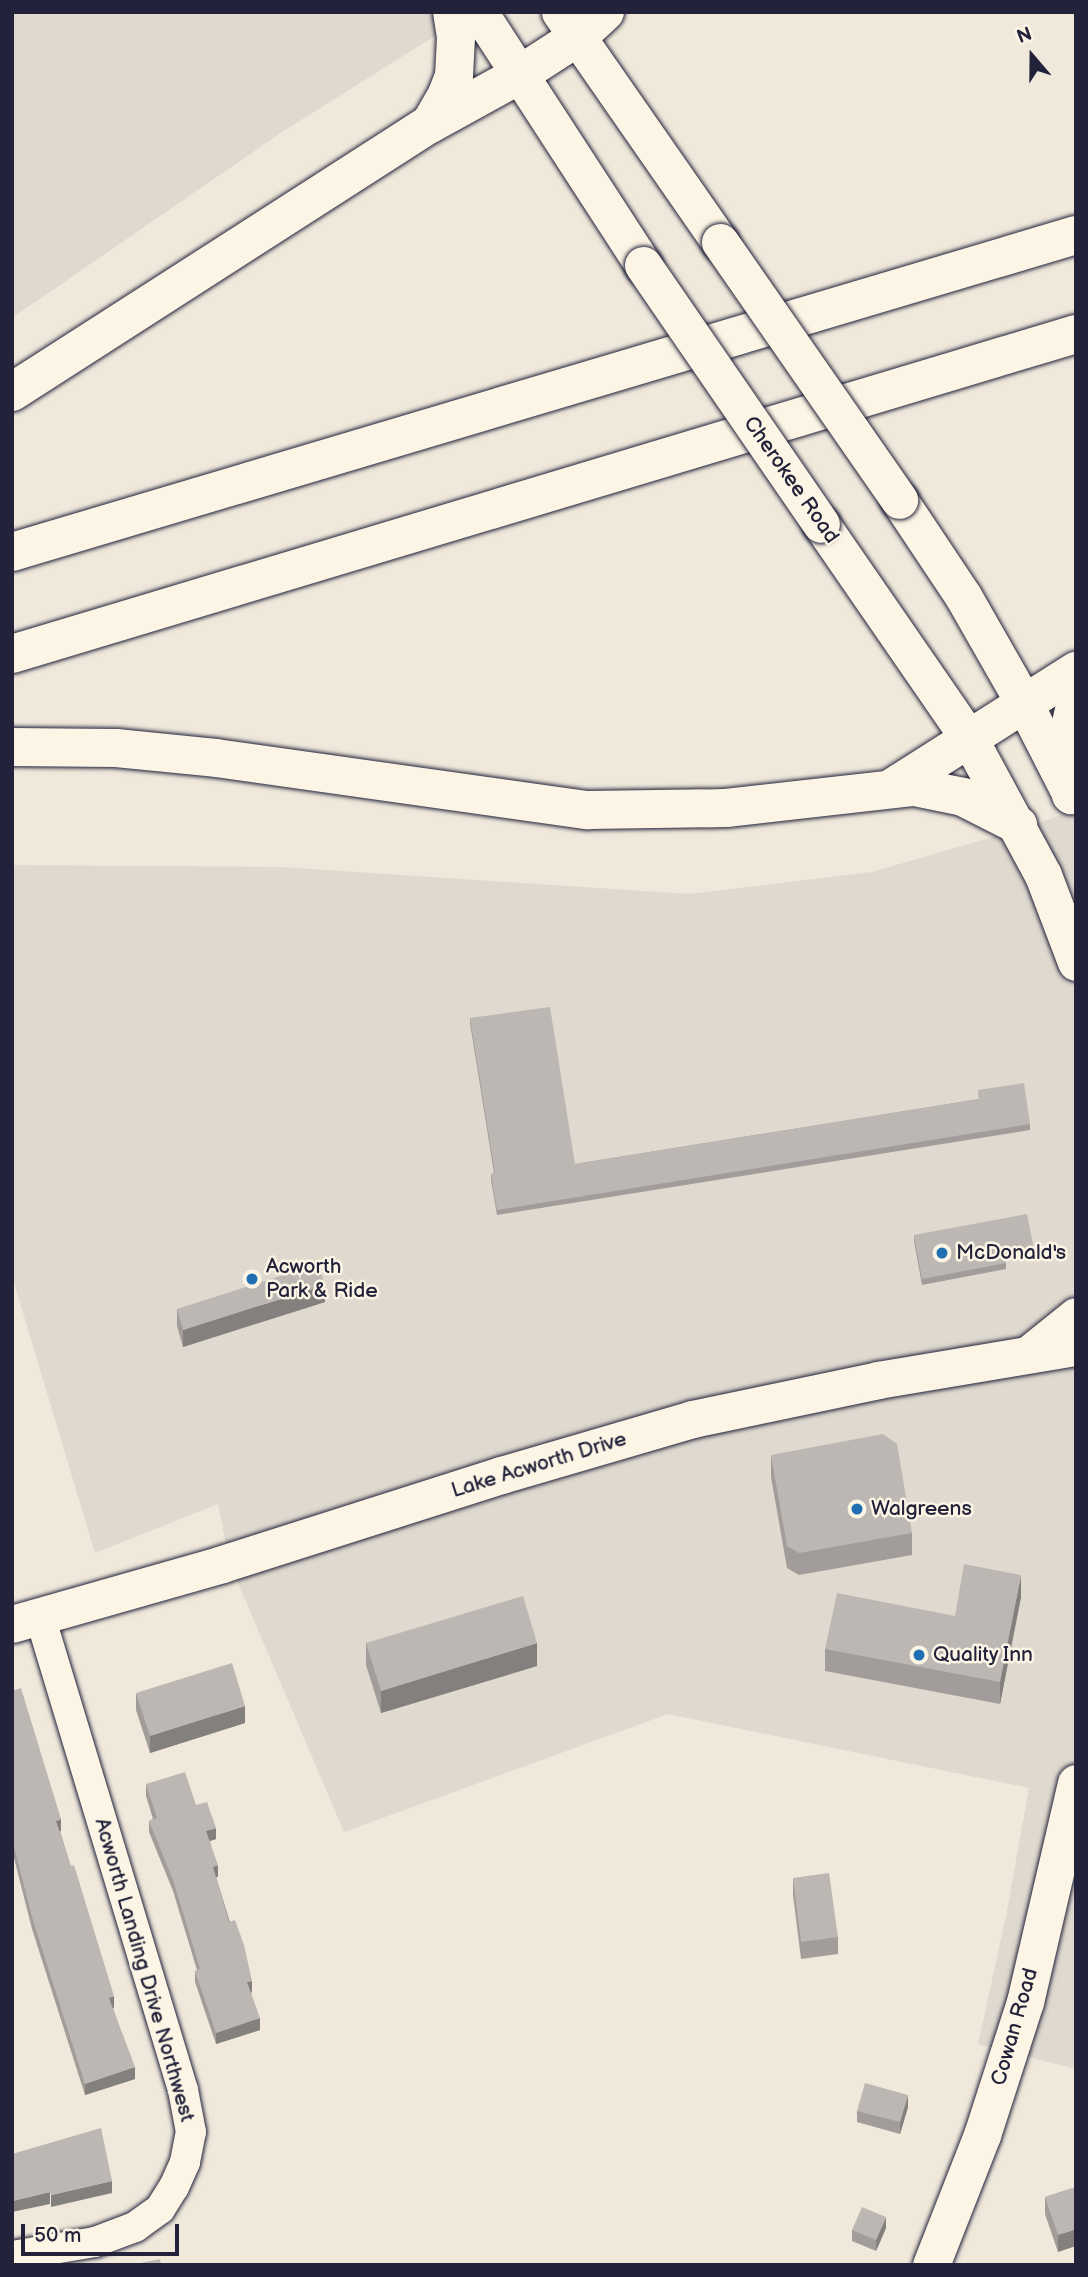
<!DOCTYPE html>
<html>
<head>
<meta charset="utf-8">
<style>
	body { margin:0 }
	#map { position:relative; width:1088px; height:2277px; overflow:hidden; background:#efe8db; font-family:"Balsamiq Sans",sans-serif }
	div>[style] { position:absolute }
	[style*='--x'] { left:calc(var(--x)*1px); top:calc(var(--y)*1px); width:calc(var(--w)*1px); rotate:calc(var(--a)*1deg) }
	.built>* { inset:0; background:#e0d9cf }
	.roads { filter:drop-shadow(0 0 2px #22223b) drop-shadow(0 0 2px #22223b) }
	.minor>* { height:30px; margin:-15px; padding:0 15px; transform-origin:15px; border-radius:15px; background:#fcf5e5 }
	.major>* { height:37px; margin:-18.5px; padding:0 18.5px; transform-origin:18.5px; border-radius:18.5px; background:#fcf5e5 }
	.highway>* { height:38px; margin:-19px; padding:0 19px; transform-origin:19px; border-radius:19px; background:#fcf5e5 }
	.bridges { filter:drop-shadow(0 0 2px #22223b) drop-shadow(0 0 2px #22223b) }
	.major-bridge>* { height:37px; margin:-18.5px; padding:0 18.5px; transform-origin:18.5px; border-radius:18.5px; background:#fcf5e5 }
	.wall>* { inset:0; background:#a29d9a }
	.shaded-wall>* { inset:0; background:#84807d }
	.building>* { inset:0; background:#bcb7b3 }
	.dots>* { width:19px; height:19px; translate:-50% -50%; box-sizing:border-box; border:4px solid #fcf5e5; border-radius:50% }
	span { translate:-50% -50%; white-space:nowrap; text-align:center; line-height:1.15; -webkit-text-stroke:5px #fcf5e5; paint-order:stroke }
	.street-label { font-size:21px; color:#22223b }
	.poi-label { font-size:21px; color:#22223b }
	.left { translate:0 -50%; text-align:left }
	.frame { position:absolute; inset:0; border:14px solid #22223b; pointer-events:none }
	.north { position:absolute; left:997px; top:21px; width:70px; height:70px; -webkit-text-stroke:5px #fcf5e5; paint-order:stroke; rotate:340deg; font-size:19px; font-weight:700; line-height:28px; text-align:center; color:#22223b }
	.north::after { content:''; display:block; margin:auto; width:24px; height:32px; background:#22223b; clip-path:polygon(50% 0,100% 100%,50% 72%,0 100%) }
	.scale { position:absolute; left:21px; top:2224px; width:158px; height:32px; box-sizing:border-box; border:4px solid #22223b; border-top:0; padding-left:9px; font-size:21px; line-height:24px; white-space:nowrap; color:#22223b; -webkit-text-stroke:5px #fcf5e5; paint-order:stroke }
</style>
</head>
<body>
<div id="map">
	<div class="built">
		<div style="clip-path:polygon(12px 12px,473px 12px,282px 132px,12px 318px)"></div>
		<div style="clip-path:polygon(1076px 809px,1076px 2069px,978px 2044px,1006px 1916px,1029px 1788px,668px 1714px,344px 1832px,230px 1564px,218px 1504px,95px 1553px,12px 1276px,12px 865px,282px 867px,689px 894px,872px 872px,1031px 826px)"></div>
	</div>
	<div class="roads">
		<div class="minor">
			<div style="--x:12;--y:2256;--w:84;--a:-9.6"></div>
			<div style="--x:95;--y:2242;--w:43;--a:-20.6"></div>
			<div style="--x:135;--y:2227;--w:31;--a:-36"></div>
			<div style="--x:160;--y:2209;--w:26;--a:-58"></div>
			<div style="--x:174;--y:2187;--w:27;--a:-66"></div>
			<div style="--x:185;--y:2162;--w:31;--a:-79"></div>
			<div style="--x:191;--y:2132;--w:43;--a:-100.8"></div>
			<div style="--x:183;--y:2090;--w:495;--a:-106.8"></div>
		</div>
		<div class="major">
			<div style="--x:479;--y:12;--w:302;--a:57"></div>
			<div style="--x:560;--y:12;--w:280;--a:55.2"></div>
			<div style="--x:899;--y:500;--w:115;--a:56.3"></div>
			<div style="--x:963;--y:596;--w:121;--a:60.3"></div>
			<div style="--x:1023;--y:701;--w:106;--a:62.9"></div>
			<div style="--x:821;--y:524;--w:262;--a:55.4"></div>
			<div style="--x:970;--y:740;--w:153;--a:61.6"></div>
			<div style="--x:1043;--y:875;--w:93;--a:69.2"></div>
			<div style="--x:1030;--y:1353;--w:59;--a:-38.8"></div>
			<div style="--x:12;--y:1624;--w:218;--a:-15.9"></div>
			<div style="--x:222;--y:1564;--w:293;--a:-17.7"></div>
			<div style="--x:501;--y:1475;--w:199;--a:-16.3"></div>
			<div style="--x:692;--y:1419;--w:190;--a:-11.8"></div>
			<div style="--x:878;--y:1380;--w:201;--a:-9.5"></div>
			<div style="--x:931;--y:2265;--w:140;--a:-68.6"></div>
			<div style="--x:982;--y:2135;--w:140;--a:-72.1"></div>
			<div style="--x:1025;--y:2002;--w:225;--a:-76.9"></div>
		</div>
		<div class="highway">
			<div style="--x:430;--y:124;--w:34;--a:-60"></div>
			<div style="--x:447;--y:94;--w:19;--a:-69"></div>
			<div style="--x:454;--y:76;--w:39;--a:-87"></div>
			<div style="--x:456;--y:37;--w:25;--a:-99"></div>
			<div style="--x:12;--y:392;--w:497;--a:-32.7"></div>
			<div style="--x:430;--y:124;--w:102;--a:-28.8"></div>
			<div style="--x:519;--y:75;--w:70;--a:-32.8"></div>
			<div style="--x:578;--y:37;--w:37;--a:-43"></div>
			<div style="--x:12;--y:552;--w:1110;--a:-16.59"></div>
			<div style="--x:12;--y:654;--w:1111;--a:-16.74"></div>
			<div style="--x:12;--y:747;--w:104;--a:0.6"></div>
			<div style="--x:116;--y:748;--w:100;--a:5.7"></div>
			<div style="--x:216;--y:758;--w:376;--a:8"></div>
			<div style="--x:588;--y:810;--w:138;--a:-0.8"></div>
			<div style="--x:726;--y:808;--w:189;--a:-6.4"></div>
			<div style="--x:914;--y:787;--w:50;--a:11.5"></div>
			<div style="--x:963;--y:797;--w:62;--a:27"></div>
			<div style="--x:893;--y:787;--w:217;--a:-32.4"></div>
			<div style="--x:1071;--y:795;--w:59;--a:-92.9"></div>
			<div style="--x:1068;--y:736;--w:35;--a:-77"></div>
		</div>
	</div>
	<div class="bridges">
		<div class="major-bridge">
			<div style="--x:720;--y:242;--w:314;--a:55.2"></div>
			<div style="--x:643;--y:265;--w:314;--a:55.5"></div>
		</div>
	</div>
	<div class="wall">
		<div style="clip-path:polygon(470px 1018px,575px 1164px,979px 1099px,978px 1090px,1030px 1124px,1030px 1130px,497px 1215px,491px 1180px,491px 1174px,494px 1173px,470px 1023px)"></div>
		<div style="clip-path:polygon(914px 1235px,1034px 1249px,1034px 1255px,1006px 1260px,1006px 1269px,922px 1285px,914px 1241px)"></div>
		<div style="clip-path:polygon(325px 1302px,183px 1347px,177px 1326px,177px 1309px)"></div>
		<div style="clip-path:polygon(771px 1455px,912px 1533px,912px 1555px,799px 1575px,787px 1568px,771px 1477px)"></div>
		<div style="clip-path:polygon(1021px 1597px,1000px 1704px,825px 1671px,825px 1649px,955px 1616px)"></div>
		<div style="clip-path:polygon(366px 1643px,537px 1666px,381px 1713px,366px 1665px)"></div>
		<div style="clip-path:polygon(12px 1691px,61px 1831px,60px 1831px,114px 2008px,113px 2008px,135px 2079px,85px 2095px,32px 1929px,12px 1850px)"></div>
		<div style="clip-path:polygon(136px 1693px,245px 1723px,150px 1753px,136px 1710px)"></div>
		<div style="clip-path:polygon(146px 1784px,196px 1805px,216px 1839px,210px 1841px,218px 1877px,216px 1877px,252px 1992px,251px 1993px,260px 2030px,216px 2044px,195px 1982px,195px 1971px,197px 1970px,173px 1891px,149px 1832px,149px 1821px,153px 1819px,146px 1796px)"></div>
		<div style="clip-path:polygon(793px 1878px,838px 1937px,838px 1954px,801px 1959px,793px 1895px)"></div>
		<div style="clip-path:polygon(908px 2107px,900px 2134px,857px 2122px,857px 2111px)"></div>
		<div style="clip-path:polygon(1076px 2187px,1058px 2252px,1045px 2214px,1045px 2197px)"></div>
		<div style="clip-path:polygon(886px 2228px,876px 2251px,852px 2241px,852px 2230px)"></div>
	</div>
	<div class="shaded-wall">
		<div style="clip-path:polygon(325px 1285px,325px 1302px,183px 1347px,183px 1330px)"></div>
		<div style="clip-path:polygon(1021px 1575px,1021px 1597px,1000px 1704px,1000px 1682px)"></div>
		<div style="clip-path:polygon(537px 1643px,537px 1666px,381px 1713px,381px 1691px)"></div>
		<div style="clip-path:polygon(245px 1706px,245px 1723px,150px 1753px,150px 1736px)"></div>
		<div style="clip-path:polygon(61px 1819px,61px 1831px,56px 1832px,56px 1821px)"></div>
		<div style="clip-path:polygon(216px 1828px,216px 1839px,206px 1842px,206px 1831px)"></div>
		<div style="clip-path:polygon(218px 1865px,218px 1877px,213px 1878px,213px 1867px)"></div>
		<div style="clip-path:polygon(252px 1981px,252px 1992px,247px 1994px,247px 1982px)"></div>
		<div style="clip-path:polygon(114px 1996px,114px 2008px,109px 2010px,109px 1998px)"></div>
		<div style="clip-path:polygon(260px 2018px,260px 2030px,216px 2044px,216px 2033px)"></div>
		<div style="clip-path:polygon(135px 2067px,135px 2079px,85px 2095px,85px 2084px)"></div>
		<div style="clip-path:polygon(908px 2095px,908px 2107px,900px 2134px,900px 2122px)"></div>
		<div style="clip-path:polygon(112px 2181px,112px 2193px,51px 2207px,51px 2195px)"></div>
		<div style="clip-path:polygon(50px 2192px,50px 2204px,12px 2212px,12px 2201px)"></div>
		<div style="clip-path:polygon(886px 2217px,886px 2228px,876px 2251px,876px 2240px)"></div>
		<div style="clip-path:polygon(1076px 2229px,1076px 2246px,1058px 2252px,1058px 2235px)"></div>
	</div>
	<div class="building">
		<div style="clip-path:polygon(550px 1007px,575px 1164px,979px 1099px,978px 1090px,1024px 1083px,1030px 1124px,497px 1210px,491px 1174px,495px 1173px,470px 1018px)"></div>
		<div style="clip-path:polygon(1027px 1214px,1034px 1249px,1004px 1254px,1006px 1263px,922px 1279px,914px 1235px)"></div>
		<div style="clip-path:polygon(318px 1264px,325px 1285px,183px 1330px,177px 1309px)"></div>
		<div style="clip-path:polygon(883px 1434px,897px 1444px,912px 1533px,799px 1553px,787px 1546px,771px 1455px)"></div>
		<div style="clip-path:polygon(964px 1564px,1021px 1575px,1000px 1682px,825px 1649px,837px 1593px,955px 1616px)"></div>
		<div style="clip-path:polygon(523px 1596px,537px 1643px,381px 1691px,366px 1643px)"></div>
		<div style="clip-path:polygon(232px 1663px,245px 1706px,150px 1736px,136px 1693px)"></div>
		<div style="clip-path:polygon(21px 1688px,61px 1819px,56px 1821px,71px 1866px,74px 1865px,114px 1996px,109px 1998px,135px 2067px,85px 2084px,32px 1917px,12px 1839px,12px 1691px)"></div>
		<div style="clip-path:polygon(185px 1772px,196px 1805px,207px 1802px,216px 1828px,206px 1831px,218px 1865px,213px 1867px,229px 1922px,235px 1920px,244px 1945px,252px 1981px,247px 1982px,260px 2018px,216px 2033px,195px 1971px,200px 1969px,173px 1880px,149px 1821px,157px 1818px,146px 1784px)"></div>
		<div style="clip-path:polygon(829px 1873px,838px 1937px,801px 1942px,793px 1878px)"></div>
		<div style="clip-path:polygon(865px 2083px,908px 2095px,900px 2122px,857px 2111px)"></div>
		<div style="clip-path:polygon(101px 2128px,112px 2181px,51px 2195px,50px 2192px,12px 2201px,12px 2154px)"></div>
		<div style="clip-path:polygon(1076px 2187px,1076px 2229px,1058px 2235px,1045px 2197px)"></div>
		<div style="clip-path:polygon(862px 2207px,886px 2217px,876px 2240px,852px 2230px)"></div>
		<div style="clip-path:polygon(160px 2259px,161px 2265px,131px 2265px)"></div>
	</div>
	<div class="dots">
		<div style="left:942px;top:1253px;background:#1f6fb2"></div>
		<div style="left:252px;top:1279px;background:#1f6fb2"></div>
		<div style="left:857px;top:1509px;background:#1f6fb2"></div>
		<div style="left:919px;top:1655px;background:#1f6fb2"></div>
	</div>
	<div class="street-label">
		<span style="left:791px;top:480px;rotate:55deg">Cherokee Road</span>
		<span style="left:539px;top:1465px;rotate:-17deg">Lake Acworth Drive</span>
		<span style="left:144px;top:1970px;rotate:74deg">Acworth Landing Drive Northwest</span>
		<span style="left:1015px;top:2027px;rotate:-74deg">Cowan Road</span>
	</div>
	<div class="poi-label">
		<span class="left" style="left:956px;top:1253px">McDonald's</span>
		<span class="left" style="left:266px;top:1279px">Acworth<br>Park &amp; Ride</span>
		<span class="left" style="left:871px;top:1509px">Walgreens</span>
		<span class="left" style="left:933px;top:1655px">Quality Inn</span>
	</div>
	<div class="frame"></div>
	<div class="north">N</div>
	<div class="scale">50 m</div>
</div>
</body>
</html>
